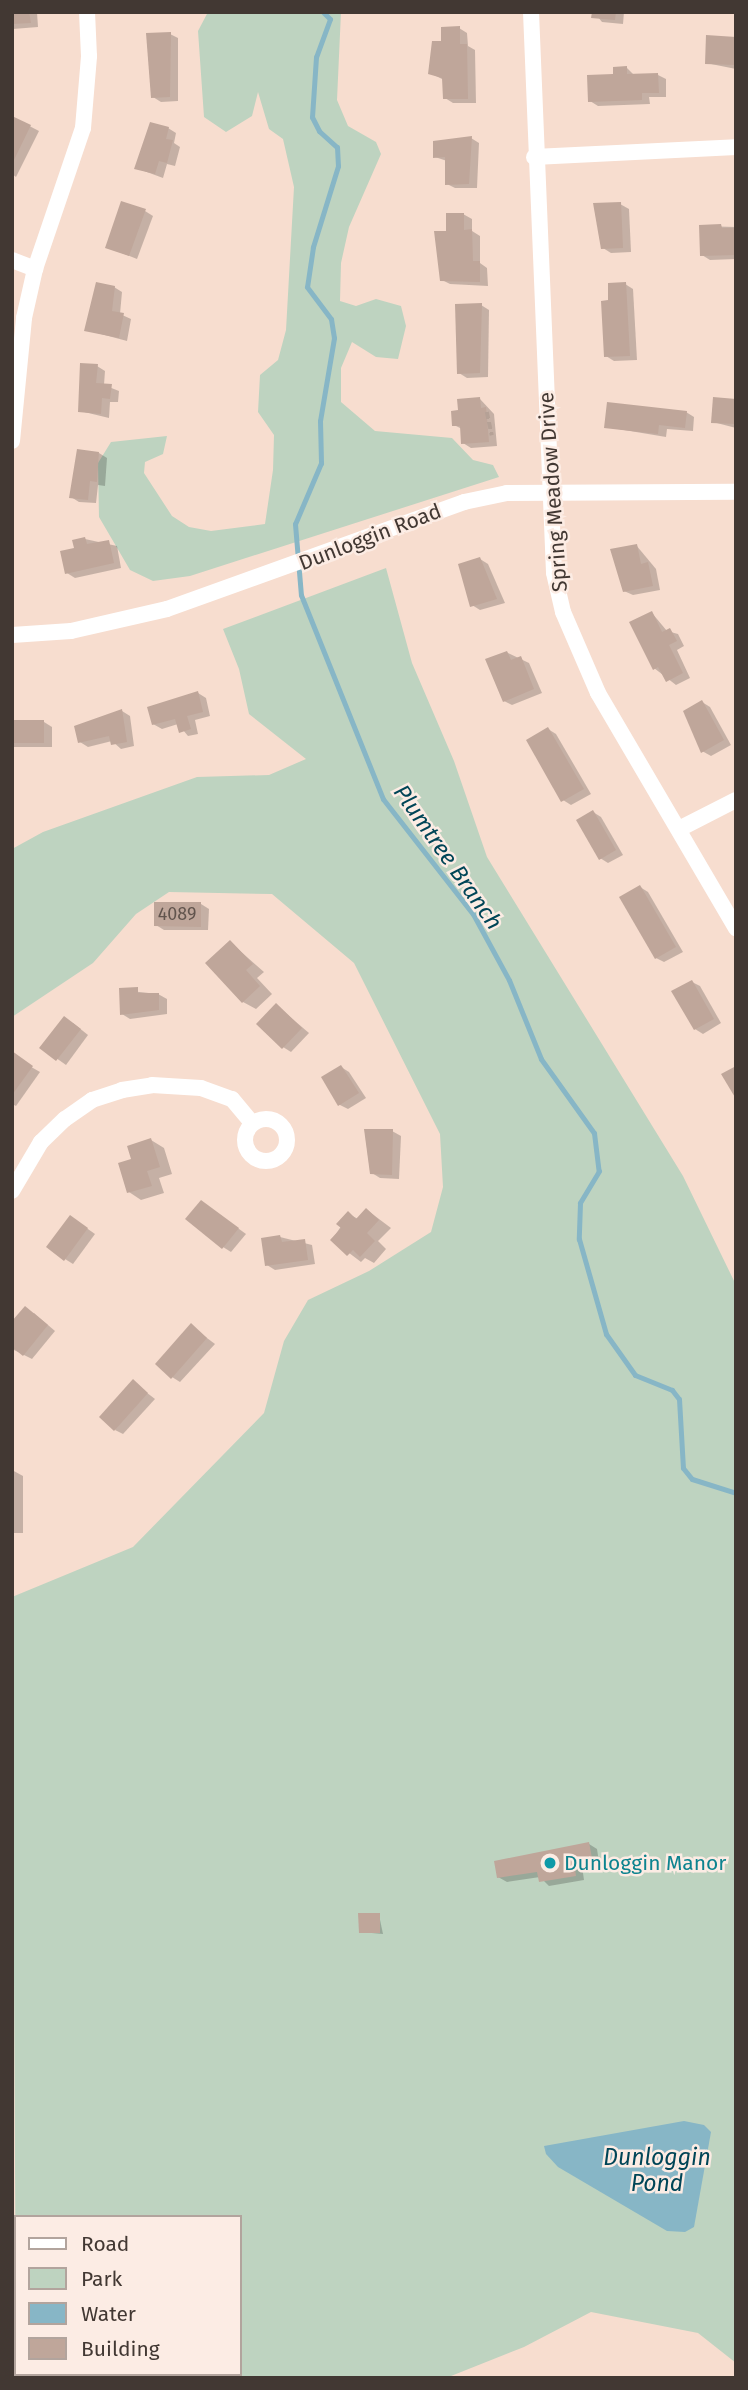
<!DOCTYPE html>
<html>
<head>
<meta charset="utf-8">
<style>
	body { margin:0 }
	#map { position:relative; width:748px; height:2390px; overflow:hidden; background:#f7ddcf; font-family:"Fira Sans",sans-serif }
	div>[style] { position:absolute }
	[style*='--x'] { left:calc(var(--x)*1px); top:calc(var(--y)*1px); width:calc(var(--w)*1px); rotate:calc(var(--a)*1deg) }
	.green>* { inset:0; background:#bed3c0 }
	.water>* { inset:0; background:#87b6c6 }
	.shadow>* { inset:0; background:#0003 }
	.stream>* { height:5px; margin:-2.5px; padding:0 2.5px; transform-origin:2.5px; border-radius:2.5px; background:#87b6c6 }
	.building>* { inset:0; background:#bfa69a }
	.path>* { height:3.5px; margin-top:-1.75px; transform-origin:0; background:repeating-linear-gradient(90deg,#b5a196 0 7px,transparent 0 10.5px) }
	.minor>* { height:16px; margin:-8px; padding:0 8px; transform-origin:8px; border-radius:8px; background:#fff }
	.minor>.ring { margin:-8px; padding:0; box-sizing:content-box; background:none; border:16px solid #fff; border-radius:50% }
	.dots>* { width:19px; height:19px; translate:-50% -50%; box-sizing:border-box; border:4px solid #fcece4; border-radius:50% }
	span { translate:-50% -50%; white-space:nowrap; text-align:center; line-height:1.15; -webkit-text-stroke:5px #fcece4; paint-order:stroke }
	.number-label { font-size:18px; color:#61544d }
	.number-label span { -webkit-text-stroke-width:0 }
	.street-label { font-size:21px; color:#423833 }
	.culture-label { font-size:21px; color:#0d838f }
	.left { translate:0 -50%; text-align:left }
	.water-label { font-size:23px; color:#004557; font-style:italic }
	.frame { position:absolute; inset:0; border:14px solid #423833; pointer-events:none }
	.legend { position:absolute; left:14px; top:2215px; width:228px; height:161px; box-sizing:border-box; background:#fcece4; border:2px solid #b2a49d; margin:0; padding:9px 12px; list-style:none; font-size:21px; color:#423833 }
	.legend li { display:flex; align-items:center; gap:14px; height:35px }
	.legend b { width:35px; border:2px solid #b2a49d }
</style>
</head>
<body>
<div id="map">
	<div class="green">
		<div style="clip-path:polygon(208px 12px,341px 12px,337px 100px,348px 126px,376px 142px,381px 154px,349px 227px,341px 263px,340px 301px,356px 306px,376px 299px,401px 306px,406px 326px,398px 359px,376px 357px,352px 342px,341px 368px,341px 402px,375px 431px,452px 438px,473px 460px,493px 465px,499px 477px,190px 576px,153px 581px,130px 570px,99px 517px,98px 463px,111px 442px,167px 436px,163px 454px,145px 462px,144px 473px,172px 516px,189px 527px,211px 531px,265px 524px,273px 470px,274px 435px,258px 412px,260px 375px,278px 360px,286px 330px,294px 187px,283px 139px,269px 129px,258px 92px,252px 116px,226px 132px,204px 117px,198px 31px)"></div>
		<div style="clip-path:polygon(386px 568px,412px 663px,454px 761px,487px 857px,683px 1176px,736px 1285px,736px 2363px,698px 2333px,591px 2312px,524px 2347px,446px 2378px,23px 2378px,22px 2374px,240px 2374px,240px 2217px,16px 2217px,16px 2355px,12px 1597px,133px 1547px,264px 1413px,284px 1341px,308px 1300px,369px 1271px,431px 1232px,443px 1187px,440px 1134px,354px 963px,272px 894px,169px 892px,136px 914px,93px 963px,12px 1017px,12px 849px,43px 832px,197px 777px,269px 775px,306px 759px,249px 714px,239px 669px,223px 629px)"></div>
	</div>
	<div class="water">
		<div style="clip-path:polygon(684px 2121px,704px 2125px,711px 2132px,694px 2227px,685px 2232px,667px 2231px,558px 2167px,546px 2154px,544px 2146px)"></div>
	</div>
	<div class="shadow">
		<div style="clip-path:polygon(12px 12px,37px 12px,38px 27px,13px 29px)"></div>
		<div style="clip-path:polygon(155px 12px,174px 12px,174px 14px,158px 14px)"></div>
		<div style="clip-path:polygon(594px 12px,624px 12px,623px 24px,602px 22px)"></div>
		<div style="clip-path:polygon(459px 28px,467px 33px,468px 46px,475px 50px,476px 103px,453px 103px,445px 98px,444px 80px,430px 73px,443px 43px)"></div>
		<div style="clip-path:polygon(170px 34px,178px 38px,178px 101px,161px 102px,153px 97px)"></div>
		<div style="clip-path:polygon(736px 39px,736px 69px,706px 63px)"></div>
		<div style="clip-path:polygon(627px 68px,635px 76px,658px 75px,666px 79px,666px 97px,649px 97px,650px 104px,598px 106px,590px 101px)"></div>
		<div style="clip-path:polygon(12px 117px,39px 131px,16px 177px,12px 174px)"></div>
		<div style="clip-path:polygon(168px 128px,176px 133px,174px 143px,180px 147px,175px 166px,167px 164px,163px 178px,136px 168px)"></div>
		<div style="clip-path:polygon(471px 138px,479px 143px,477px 188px,455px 188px,447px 184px,447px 161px,435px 157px)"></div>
		<div style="clip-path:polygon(620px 204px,629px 209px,631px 252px,611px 253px,603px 248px)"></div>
		<div style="clip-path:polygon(145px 211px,153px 216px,137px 259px,107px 247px)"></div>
		<div style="clip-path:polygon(463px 214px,472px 219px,472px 231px,480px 236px,480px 263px,487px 268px,488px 286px,450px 284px,442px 280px,448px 232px)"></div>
		<div style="clip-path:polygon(701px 226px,736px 227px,736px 259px,710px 260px,702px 255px)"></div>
		<div style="clip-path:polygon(625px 284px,633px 289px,637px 360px,614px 361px,606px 356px,610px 302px)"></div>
		<div style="clip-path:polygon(114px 287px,122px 292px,120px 314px,131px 319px,127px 341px,86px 330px)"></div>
		<div style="clip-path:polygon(481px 305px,489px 310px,488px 377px,467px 378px,459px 373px)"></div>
		<div style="clip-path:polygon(97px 366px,105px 371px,104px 385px,119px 391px,118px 402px,110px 402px,109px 418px,80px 411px)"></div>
		<div style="clip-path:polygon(480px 399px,494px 414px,497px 446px,471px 448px,463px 443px,462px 429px,454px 425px,460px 412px)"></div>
		<div style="clip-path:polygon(736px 400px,736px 428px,713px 422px)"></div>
		<div style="clip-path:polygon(686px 412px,694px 417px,693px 431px,667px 429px,666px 437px,606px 427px)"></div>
		<div style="clip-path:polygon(99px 453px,107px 458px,105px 486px,98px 485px,96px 503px,79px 502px,71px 497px)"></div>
		<div style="clip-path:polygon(85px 539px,117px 546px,121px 568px,75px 578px,67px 573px)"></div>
		<div style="clip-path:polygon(636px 545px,656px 569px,660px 590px,633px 595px,624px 591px)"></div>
		<div style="clip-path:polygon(480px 559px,488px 564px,505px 603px,480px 610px,472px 605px)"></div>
		<div style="clip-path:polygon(652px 613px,667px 631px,678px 634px,684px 646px,677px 650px,690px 678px,676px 685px,654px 668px)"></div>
		<div style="clip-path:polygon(506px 652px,529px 663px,542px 693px,512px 705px,504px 701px)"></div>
		<div style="clip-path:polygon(198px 693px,206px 698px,210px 716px,195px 720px,198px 734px,188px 736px,178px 724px,162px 729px,153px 724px)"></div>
		<div style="clip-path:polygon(702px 702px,710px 707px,731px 745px,711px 756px,702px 751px)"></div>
		<div style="clip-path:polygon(122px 711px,130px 716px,134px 746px,121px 749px,112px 741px,88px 747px,80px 742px)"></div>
		<div style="clip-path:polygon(44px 722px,52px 727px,52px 747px,12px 747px,12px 725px)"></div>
		<div style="clip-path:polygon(548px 729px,556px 734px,591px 794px,571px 805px,563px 800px)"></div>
		<div style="clip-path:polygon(593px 812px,601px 817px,623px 855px,608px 863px,600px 858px)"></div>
		<div style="clip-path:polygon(640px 887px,648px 892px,683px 952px,664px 962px,656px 958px)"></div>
		<div style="clip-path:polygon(201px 904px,209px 909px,208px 930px,164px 930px,156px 925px)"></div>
		<div style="clip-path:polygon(230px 942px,264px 972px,257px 978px,272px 994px,256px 1009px,243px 1002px)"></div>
		<div style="clip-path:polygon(692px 982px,700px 986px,721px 1023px,703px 1034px,695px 1029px)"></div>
		<div style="clip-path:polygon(121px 990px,158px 994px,167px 999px,167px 1014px,130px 1019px,122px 1014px)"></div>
		<div style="clip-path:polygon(276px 1005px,309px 1033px,291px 1052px,283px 1047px)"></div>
		<div style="clip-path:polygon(73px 1023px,88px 1035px,66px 1065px,42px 1048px)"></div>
		<div style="clip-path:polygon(12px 1056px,40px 1072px,16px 1106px,12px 1104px)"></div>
		<div style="clip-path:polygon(341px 1067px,349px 1072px,366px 1098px,348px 1109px,340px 1105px)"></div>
		<div style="clip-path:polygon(392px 1131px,401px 1136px,399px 1179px,380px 1178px,372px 1173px)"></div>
		<div style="clip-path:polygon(151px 1140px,164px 1148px,172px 1174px,159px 1178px,164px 1193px,141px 1200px,129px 1192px,133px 1160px)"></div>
		<div style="clip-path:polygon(209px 1207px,246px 1234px,231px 1252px,223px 1247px)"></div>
		<div style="clip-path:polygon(367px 1210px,391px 1228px,378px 1241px,386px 1249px,374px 1263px,365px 1258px,361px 1262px,332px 1240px,349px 1214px,358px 1219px)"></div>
		<div style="clip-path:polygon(78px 1222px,95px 1234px,73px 1264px,65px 1259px)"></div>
		<div style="clip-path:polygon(280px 1237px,312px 1245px,315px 1264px,275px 1270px,267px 1265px)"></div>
		<div style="clip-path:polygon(34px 1313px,55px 1331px,32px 1359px,12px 1349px,12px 1324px)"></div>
		<div style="clip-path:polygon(191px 1326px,215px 1344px,180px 1382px,172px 1377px)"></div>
		<div style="clip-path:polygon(133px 1382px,155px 1399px,123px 1434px,115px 1430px)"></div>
		<div style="clip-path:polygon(12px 1470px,23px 1476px,23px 1533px,12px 1533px)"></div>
		<div style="clip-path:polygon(589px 1844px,597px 1849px,599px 1862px,582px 1866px,584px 1880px,549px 1886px,540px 1877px,507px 1882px,498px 1877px)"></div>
		<div style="clip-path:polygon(379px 1915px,383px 1934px,360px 1932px)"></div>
	</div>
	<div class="stream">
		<div style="--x:323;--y:12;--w:10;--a:45"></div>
		<div style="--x:330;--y:19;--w:40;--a:110.2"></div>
		<div style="--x:316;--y:57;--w:60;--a:93.8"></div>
		<div style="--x:312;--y:117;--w:16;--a:63"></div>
		<div style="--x:319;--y:131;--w:24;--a:42"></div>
		<div style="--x:337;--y:147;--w:19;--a:87"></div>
		<div style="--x:338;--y:166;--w:85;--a:107.2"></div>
		<div style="--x:313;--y:247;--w:40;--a:98.5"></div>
		<div style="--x:307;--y:287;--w:40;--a:53"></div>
		<div style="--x:331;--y:319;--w:19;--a:81"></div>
		<div style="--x:334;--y:338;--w:84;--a:99.6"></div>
		<div style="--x:320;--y:421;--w:42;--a:88.6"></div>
		<div style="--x:321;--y:463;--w:66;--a:113.1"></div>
		<div style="--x:295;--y:524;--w:71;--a:85.2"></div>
		<div style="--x:301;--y:595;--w:220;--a:68.1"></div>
		<div style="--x:383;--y:799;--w:146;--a:52"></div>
		<div style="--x:473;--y:914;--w:75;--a:61.4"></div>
		<div style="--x:509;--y:980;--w:85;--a:67.9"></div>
		<div style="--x:541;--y:1059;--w:91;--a:54.4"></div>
		<div style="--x:594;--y:1133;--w:38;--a:83"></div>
		<div style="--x:599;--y:1171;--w:37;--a:121"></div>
		<div style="--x:580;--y:1203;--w:36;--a:92"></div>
		<div style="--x:579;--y:1239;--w:99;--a:74.1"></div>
		<div style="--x:606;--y:1334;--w:50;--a:54.7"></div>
		<div style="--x:635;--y:1375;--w:40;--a:22"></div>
		<div style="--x:672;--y:1390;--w:11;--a:52"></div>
		<div style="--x:679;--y:1399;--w:69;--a:86.7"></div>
		<div style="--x:683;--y:1468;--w:14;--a:51"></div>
		<div style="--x:692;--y:1479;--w:46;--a:17.7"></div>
	</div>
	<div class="building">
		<div style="clip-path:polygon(12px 12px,29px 12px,31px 23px,12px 24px)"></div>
		<div style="clip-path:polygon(592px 12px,616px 12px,615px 20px,591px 18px)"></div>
		<div style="clip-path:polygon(460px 26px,460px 44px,467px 44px,468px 99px,443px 99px,442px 78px,428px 74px,432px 41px,441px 41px,441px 27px)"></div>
		<div style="clip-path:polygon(171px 32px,170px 97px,151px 98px,146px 33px)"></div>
		<div style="clip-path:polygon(706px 35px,736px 37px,736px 65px,705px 64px)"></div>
		<div style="clip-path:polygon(627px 66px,627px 74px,658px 73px,659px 93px,642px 93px,642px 100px,588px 102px,587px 75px,613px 74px,613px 67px)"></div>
		<div style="clip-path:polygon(12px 116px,31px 125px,12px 164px)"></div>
		<div style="clip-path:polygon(150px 122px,169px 127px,166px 139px,173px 140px,167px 163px,159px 161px,155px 174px,134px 169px)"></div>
		<div style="clip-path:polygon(472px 136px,469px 184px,445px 185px,445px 157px,433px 158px,433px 141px)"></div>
		<div style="clip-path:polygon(121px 201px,146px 209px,129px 256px,105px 248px)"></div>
		<div style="clip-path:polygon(621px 202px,623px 248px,601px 249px,593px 203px)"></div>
		<div style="clip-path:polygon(446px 213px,464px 213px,464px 230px,472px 229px,473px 261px,480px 261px,480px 282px,440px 281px,434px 231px,446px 231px)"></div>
		<div style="clip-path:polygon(721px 224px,722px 228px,736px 228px,736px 255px,700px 256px,699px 225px)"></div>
		<div style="clip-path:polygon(96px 282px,115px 286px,112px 311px,124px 313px,119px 338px,84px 331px)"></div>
		<div style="clip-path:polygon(626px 282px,630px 356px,604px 357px,601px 301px,608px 300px,608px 283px)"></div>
		<div style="clip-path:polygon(482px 303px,480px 373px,457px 374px,455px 304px)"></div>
		<div style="clip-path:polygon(80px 363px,98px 364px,96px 383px,112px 384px,110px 399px,102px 398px,101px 414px,78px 412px)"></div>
		<div style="clip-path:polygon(480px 397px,481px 408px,486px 407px,489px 442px,461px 444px,460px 426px,452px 426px,451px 411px,458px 410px,457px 399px)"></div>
		<div style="clip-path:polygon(713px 397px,736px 399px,736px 424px,711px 423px)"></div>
		<div style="clip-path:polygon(607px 402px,687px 411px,685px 428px,659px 425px,658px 434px,604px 428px)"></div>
		<div style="clip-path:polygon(77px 449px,99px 452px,97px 482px,90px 481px,88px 500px,69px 498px)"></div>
		<div style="clip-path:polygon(85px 537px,87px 544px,109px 540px,114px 563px,65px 574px,60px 551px,74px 548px,72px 540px)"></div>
		<div style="clip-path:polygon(637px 544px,641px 564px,648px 562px,653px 586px,623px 592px,610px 549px)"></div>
		<div style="clip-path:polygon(480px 557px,497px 599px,470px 607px,458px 564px)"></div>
		<div style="clip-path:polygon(652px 611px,662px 632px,670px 628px,677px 641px,669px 645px,683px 673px,666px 682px,658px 667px,653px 670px,629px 622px)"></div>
		<div style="clip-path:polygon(507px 651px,511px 660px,521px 656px,534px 689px,503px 702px,485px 659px)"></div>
		<div style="clip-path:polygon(198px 691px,203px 712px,187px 716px,191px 729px,179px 733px,175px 719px,152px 725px,147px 707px)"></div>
		<div style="clip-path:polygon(702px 700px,724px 740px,701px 753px,683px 711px)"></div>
		<div style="clip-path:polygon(122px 709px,127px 742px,111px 745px,109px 736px,78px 743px,74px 726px)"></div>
		<div style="clip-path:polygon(12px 720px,44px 720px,44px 743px,12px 743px)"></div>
		<div style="clip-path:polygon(548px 727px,584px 789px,561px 802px,526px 740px)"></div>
		<div style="clip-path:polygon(593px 810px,616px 850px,599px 860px,576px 820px)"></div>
		<div style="clip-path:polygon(640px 885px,676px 947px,655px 959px,619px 897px)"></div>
		<div style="clip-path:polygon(154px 902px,201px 902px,201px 927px,154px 926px)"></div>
		<div style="clip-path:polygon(230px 940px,253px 964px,246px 970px,260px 986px,242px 1003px,205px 963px)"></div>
		<div style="clip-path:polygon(692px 980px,714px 1019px,694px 1030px,671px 991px)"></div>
		<div style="clip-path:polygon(138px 987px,138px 993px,159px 993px,159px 1010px,120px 1015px,119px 988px)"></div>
		<div style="clip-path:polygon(276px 1003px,302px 1028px,282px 1049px,256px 1024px)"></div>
		<div style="clip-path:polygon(64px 1016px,81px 1029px,56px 1061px,39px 1048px)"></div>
		<div style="clip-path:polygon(12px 1051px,33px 1066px,12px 1095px)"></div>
		<div style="clip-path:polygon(341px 1065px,359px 1093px,338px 1106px,321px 1077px)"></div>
		<div style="clip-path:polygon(736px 1066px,736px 1099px,721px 1074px)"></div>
		<div style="clip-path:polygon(364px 1129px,393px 1129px,392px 1175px,370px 1174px)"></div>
		<div style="clip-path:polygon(151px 1138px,160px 1167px,147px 1171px,152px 1186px,127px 1193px,118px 1163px,131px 1159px,127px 1146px)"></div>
		<div style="clip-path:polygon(201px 1200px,239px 1228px,222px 1249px,185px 1219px)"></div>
		<div style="clip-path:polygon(366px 1208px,379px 1220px,367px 1233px,375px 1241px,360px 1257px,353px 1250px,347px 1256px,330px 1240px,341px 1228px,336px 1224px,348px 1211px,356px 1219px)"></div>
		<div style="clip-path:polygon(70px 1215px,88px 1228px,64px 1261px,46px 1247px)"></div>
		<div style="clip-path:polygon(280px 1235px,282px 1242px,305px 1239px,308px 1260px,265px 1266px,261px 1238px)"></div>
		<div style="clip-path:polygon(25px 1306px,48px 1325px,23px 1356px,12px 1347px,12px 1321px)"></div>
		<div style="clip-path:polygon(191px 1323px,207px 1338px,171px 1379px,155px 1364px)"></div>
		<div style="clip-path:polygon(133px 1379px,148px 1393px,114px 1431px,99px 1417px)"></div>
		<div style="clip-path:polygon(589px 1842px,592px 1858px,574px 1861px,576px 1876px,539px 1882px,537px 1872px,497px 1878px,494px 1861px)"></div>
		<div style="clip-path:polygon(358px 1913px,380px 1913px,380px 1933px,359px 1933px)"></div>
	</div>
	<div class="path">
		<div style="--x:487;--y:412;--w:24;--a:78"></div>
	</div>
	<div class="minor">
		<div style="--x:531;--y:12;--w:561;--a:87.65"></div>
		<div style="--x:554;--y:573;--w:40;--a:77"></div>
		<div style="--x:563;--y:612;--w:88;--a:66.6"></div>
		<div style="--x:598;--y:693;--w:273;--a:59.6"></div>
		<div style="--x:534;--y:157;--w:202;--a:-2.8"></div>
		<div style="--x:12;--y:260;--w:25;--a:21"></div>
		<div style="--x:12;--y:441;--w:124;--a:-84.4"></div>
		<div style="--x:24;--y:318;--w:50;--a:-77.3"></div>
		<div style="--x:35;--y:269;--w:149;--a:-71.2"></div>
		<div style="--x:83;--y:128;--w:72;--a:-85.2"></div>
		<div style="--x:89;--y:56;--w:44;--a:-92.6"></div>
		<div style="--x:12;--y:635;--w:59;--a:-3.9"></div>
		<div style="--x:71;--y:631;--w:98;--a:-12.9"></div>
		<div style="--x:167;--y:609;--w:316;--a:-19.8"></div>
		<div style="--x:464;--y:502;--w:44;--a:-11.8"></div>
		<div style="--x:507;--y:493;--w:229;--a:-0.3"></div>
		<div style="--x:679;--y:829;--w:64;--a:-27"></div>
		<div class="ring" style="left:245px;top:1119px;width:26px;height:26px"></div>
		<div style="--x:12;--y:1191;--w:57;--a:-59.4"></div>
		<div style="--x:41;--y:1142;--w:33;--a:-44"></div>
		<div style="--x:65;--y:1119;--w:33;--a:-35"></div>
		<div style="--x:92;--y:1100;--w:32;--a:-18"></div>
		<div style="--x:122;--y:1090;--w:30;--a:-9"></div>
		<div style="--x:152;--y:1085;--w:49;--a:3.5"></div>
		<div style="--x:201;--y:1088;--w:33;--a:20"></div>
		<div style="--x:232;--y:1099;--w:31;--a:50"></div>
	</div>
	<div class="dots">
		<div style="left:550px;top:1863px;background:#0f9aa8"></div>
	</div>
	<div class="number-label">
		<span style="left:177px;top:914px">4089</span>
	</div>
	<div class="street-label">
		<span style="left:553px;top:492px;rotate:-94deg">Spring Meadow Drive</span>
		<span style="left:370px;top:537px;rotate:-21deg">Dunloggin Road</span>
	</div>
	<div class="culture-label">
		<span class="left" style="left:564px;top:1863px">Dunloggin Manor</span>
	</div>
	<div class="water-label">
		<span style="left:448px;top:857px;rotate:55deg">Plumtree Branch</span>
		<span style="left:657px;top:2170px">Dunloggin<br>Pond</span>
	</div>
	<div class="frame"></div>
	<ul class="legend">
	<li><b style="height:9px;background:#fff"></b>Road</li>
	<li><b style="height:19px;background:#bed3c0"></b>Park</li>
	<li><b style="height:19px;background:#87b6c6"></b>Water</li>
	<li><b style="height:19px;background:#bfa69a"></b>Building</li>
	</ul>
</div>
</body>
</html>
